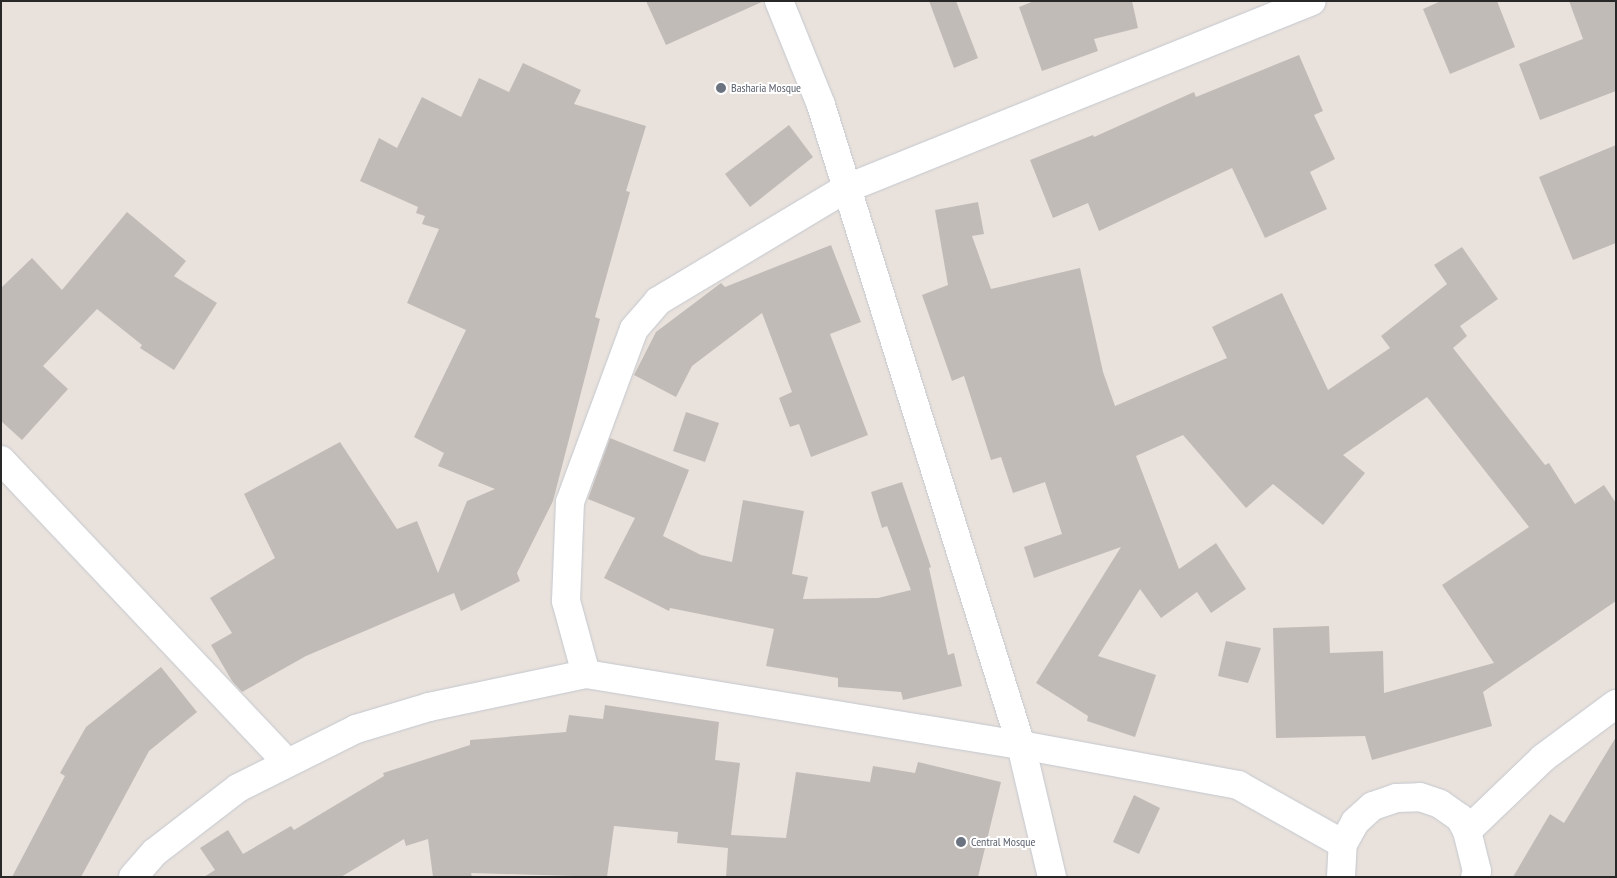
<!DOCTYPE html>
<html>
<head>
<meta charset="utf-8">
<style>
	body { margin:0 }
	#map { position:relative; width:1617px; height:878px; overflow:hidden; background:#e9e1db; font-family:"PT Sans Narrow",sans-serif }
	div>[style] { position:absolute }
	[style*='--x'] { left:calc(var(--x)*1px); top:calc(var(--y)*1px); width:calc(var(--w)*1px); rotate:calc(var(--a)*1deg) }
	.building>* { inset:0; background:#c1bbb8 }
	.roads { filter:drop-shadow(0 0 1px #c3c8d0) drop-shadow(0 0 1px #c3c8d0) }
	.street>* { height:28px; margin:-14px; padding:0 14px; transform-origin:14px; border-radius:14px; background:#fff }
	.secondary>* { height:28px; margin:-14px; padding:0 14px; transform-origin:14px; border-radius:14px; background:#fff }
	.dots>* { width:14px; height:14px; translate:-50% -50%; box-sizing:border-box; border:2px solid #fff; border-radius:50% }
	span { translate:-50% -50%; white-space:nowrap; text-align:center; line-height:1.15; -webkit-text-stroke:4px #fff; paint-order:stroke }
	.worship-label { font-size:12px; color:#5b616d }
	.left { translate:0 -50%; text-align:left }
	.frame { position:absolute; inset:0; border:2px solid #282828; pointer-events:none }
</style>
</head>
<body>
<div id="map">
	<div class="building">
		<div style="clip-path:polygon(646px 1px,764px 1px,666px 45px)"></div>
		<div style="clip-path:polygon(929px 1px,956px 1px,978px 58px,954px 68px)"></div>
		<div style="clip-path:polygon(1034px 1px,1132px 1px,1138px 28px,1094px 39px,1098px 51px,1042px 71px,1019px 7px)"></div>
		<div style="clip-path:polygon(1441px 1px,1497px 1px,1515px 47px,1450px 74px,1423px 9px)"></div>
		<div style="clip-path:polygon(1569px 1px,1616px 1px,1616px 91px,1540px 120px,1519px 64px,1583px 39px)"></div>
		<div style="clip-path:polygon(1299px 55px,1323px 111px,1314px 115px,1335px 159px,1310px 172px,1327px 209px,1265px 238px,1232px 168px,1099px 231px,1088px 203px,1053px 218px,1030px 160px,1093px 135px,1094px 137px,1194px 92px,1196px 97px)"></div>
		<div style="clip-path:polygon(523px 63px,581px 90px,574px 104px,646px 126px,626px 191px,630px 192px,595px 317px,600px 319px,553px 501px,517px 573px,520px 581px,461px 611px,454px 593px,306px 656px,242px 692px,232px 681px,211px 645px,232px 633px,210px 598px,275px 558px,244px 494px,340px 442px,397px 529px,417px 521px,438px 573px,467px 501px,495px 489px,438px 466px,444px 453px,414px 437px,466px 330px,407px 303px,439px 229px,422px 224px,425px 216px,416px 213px,418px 207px,360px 181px,379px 138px,397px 148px,422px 97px,461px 117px,479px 78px,509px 92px)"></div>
		<div style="clip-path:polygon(789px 125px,813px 157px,750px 207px,725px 174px)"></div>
		<div style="clip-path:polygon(1616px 145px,1616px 243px,1573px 260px,1539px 177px)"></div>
		<div style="clip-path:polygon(978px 202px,984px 234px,972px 236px,991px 289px,1080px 268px,1103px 372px,1115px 406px,1227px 358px,1212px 327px,1282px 293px,1328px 390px,1390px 348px,1381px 336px,1447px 284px,1434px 265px,1462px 247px,1498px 299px,1460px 326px,1467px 336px,1453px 348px,1545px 465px,1549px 463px,1575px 504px,1604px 485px,1616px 503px,1616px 601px,1483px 692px,1492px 726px,1372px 760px,1365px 736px,1276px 738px,1273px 628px,1329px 626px,1330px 653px,1383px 651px,1384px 693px,1494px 663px,1442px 585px,1529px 527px,1427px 397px,1343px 455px,1365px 473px,1323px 525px,1273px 484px,1246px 508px,1183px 435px,1136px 456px,1179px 569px,1216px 543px,1246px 589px,1211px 613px,1197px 592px,1161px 618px,1140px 589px,1098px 656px,1156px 675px,1135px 737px,1087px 721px,1088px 716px,1036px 683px,1121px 547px,1034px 578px,1024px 547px,1062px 534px,1045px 482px,1013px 493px,1001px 457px,991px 460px,964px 376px,952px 381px,922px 295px,948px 285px,935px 210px)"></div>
		<div style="clip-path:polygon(127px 212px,186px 261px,174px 276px,217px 303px,174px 370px,140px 348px,142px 345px,97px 309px,43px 366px,68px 389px,22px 440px,1px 421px,1px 288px,32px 258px,62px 290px)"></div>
		<div style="clip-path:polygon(831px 245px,861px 322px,830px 334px,868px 435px,811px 457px,799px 424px,790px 427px,779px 398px,792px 392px,762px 313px,692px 366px,676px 397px,634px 375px,656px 332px,721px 283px,725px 287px)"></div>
		<div style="clip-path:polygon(686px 412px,719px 423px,705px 462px,673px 451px)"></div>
		<div style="clip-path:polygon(610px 438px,689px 470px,663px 536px,701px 555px,732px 562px,743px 500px,804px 511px,792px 574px,808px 577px,803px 599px,878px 598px,911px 590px,887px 526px,882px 528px,871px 492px,902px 482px,931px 567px,929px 568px,948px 655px,954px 653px,962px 686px,903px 700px,901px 692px,838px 687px,838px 678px,766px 666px,774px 629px,670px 608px,669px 611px,604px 578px,635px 518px,588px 499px)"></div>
		<div style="clip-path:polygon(1226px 641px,1261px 648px,1248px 683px,1218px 676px)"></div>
		<div style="clip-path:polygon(161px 667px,197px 712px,149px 751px,81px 877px,12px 877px,65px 776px,60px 773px,86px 727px)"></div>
		<div style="clip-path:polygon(605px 705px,719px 722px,715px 760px,740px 763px,731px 835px,786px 838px,796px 772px,870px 782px,873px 766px,915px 773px,918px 762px,1001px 782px,978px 877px,726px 877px,728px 848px,677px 843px,678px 832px,614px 826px,607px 877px,471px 873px,472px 877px,433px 877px,428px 839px,406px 846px,404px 839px,341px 877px,204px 877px,215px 870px,200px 848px,228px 830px,243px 854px,291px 826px,294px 830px,384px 776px,383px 773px,470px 745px,470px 740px,566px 732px,569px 715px,603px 719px)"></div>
		<div style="clip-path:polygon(1616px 737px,1616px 877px,1513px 877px,1550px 814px,1564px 823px)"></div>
		<div style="clip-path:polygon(1134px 795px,1160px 808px,1139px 854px,1113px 842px)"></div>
	</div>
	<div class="roads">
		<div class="street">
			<div style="--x:1;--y:460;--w:416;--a:46.6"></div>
			<div style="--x:586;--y:674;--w:76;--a:-105.3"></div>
			<div style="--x:566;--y:601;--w:99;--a:-87.7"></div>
			<div style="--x:570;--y:502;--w:184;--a:-69.7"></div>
			<div style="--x:634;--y:329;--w:37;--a:-49"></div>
			<div style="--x:658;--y:301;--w:218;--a:-30.9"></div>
			<div style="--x:845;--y:189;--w:503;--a:-21.93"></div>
			<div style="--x:133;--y:877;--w:33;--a:-49"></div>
			<div style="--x:155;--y:852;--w:105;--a:-37.6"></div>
			<div style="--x:238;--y:788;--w:132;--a:-26.6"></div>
			<div style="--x:356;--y:729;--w:76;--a:-16.8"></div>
			<div style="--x:429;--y:707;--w:160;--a:-11.9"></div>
			<div style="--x:586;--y:674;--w:441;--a:9.3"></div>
			<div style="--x:1021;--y:745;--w:136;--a:76.8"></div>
		</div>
		<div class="secondary">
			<div style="--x:779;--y:1;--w:112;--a:68"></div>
			<div style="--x:821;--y:105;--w:671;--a:72.65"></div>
			<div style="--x:1021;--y:745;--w:221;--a:10.4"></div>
			<div style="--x:1238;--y:785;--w:120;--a:29.3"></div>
			<div style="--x:1467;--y:831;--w:105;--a:-43.8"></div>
			<div style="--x:1543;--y:758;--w:91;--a:-36.5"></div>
			<div style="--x:1341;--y:877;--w:33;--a:-87"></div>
			<div style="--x:1343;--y:844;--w:25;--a:-61"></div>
			<div style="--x:1355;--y:822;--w:24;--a:-42"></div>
			<div style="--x:1373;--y:806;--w:24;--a:-19"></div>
			<div style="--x:1396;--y:798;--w:24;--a:-2"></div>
			<div style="--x:1420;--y:797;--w:21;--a:19"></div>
			<div style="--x:1440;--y:804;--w:24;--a:35"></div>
			<div style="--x:1460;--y:818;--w:15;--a:62"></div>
			<div style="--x:1467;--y:831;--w:41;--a:76"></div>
			<div style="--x:1477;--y:871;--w:6;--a:108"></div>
		</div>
	</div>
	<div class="dots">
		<div style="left:721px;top:88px;background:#6b7280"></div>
		<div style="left:961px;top:842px;background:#6b7280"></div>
	</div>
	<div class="worship-label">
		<span class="left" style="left:731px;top:88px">Basharia Mosque</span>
		<span class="left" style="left:971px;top:842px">Central Mosque</span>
	</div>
	<div class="frame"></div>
</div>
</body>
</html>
